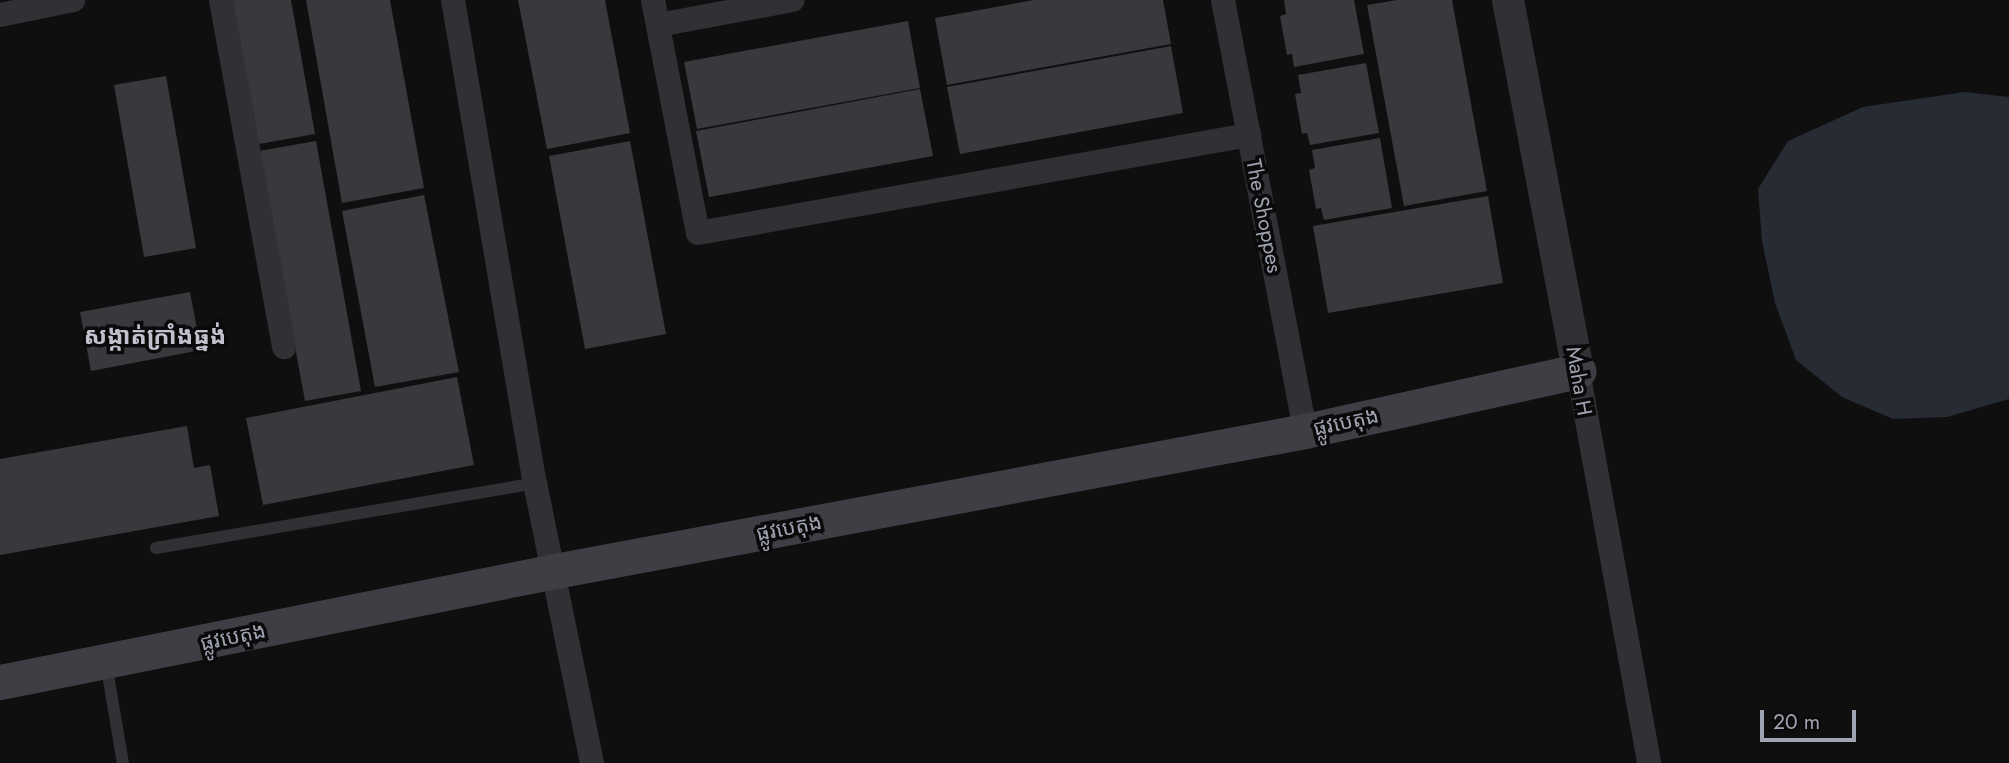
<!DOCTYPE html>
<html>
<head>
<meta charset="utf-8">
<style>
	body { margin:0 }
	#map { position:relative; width:2009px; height:763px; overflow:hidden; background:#0f0f10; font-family:Jost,"Noto Sans Khmer",sans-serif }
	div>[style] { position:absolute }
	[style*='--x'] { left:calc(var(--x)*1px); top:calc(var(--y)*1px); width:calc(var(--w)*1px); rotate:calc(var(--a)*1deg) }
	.water>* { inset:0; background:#262b34 }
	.building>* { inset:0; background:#39393d }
	.service>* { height:12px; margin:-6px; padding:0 6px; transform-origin:6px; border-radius:6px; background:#303035 }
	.minor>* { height:24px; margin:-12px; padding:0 12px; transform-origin:12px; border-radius:12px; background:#303035 }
	.tertiary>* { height:32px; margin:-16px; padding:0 16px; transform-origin:16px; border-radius:16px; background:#303035 }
	.secondary>* { height:35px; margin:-17.5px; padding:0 17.5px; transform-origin:17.5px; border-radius:17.5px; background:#3e3f45 }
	span { translate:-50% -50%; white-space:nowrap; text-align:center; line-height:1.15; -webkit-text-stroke:7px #0a0a0b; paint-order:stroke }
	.street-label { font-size:21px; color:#a0a3b1 }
	.quarter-label { font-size:24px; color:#c1c2ce; font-weight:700 }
	.scale { position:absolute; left:1760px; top:710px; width:96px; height:32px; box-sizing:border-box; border:4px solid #a0a3b1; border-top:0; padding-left:9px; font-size:21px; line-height:24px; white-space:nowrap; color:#a0a3b1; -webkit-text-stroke:5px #0a0a0b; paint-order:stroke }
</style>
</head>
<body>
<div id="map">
	<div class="water">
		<div style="clip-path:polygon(1964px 92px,2009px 97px,2009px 399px,1947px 417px,1893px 419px,1842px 397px,1796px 360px,1775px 303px,1762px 241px,1758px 189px,1788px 141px,1863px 107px)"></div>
	</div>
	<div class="building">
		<div style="clip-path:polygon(232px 0,291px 0,315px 134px,259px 144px)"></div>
		<div style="clip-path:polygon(306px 0,390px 0,424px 188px,342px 203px)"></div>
		<div style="clip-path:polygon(518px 0,605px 0,630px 133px,547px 149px)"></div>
		<div style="clip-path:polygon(1034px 0,1163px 0,1171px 44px,947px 85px,935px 18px)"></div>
		<div style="clip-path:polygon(1284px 0,1354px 0,1364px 54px,1294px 67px,1292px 54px,1287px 55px,1280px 16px,1286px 14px)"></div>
		<div style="clip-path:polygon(1397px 0,1452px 0,1487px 191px,1404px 206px,1367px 5px)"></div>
		<div style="clip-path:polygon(908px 21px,920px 88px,697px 129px,684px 62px)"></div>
		<div style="clip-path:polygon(1171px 46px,1183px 113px,960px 154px,947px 87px)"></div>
		<div style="clip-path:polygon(1366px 63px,1379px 133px,1310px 145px,1307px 133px,1302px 134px,1295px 94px,1301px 93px,1298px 75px)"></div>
		<div style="clip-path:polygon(166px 76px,196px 248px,144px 257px,114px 85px)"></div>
		<div style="clip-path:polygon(920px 89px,933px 156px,709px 197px,696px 131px)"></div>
		<div style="clip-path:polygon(1380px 138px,1392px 208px,1324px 220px,1321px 208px,1316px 209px,1309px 170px,1315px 168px,1312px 150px)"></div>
		<div style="clip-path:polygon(316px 141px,361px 391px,305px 401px,259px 151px)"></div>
		<div style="clip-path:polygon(630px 141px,666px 334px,585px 349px,549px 156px)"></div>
		<div style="clip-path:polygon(424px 195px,459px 372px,375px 387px,342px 211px)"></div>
		<div style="clip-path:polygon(1488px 196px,1503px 283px,1328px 313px,1313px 226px)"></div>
		<div style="clip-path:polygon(190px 292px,201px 350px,91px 371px,80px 312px)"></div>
		<div style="clip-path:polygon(457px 377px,474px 465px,263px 505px,246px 418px)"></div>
		<div style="clip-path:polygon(187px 426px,194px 468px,210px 465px,219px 516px,0 555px,0 459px)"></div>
	</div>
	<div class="service">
		<div style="--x:156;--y:548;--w:385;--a:-9.7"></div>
		<div style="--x:106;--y:663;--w:101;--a:80.4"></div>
	</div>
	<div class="minor">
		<div style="--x:221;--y:0;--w:353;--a:79.7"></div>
		<div style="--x:453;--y:0;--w:490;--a:80.4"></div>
		<div style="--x:535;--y:483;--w:286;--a:78.5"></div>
		<div style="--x:653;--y:0;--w:237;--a:79.1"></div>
		<div style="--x:698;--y:233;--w:560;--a:-10.09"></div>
		<div style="--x:1223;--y:0;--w:439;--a:79.2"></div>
		<div style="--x:0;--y:15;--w:75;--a:-11.6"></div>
		<div style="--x:658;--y:25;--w:137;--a:-10.5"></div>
		<div style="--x:1578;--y:371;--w:398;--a:79.7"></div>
	</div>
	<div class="tertiary">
		<div style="--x:1508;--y:0;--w:378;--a:79.3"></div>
	</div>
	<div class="secondary">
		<div style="--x:0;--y:682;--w:566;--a:-11.31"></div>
		<div style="--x:555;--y:571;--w:763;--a:-10.57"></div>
		<div style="--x:1305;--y:431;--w:280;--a:-12.4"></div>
	</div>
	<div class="street-label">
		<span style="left:1264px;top:216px;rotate:79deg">The Shoppes</span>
		<span style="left:1579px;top:381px;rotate:80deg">Maha H</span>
		<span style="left:1346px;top:422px;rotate:-12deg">ផ្លូវបេតុង</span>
		<span style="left:789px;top:528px;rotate:-11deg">ផ្លូវបេតុង</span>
		<span style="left:233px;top:637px;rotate:-12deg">ផ្លូវបេតុង</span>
	</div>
	<div class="quarter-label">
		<span style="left:155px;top:336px">សង្កាត់ក្រាំងធ្នង់</span>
	</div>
	<div class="scale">20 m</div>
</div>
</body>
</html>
